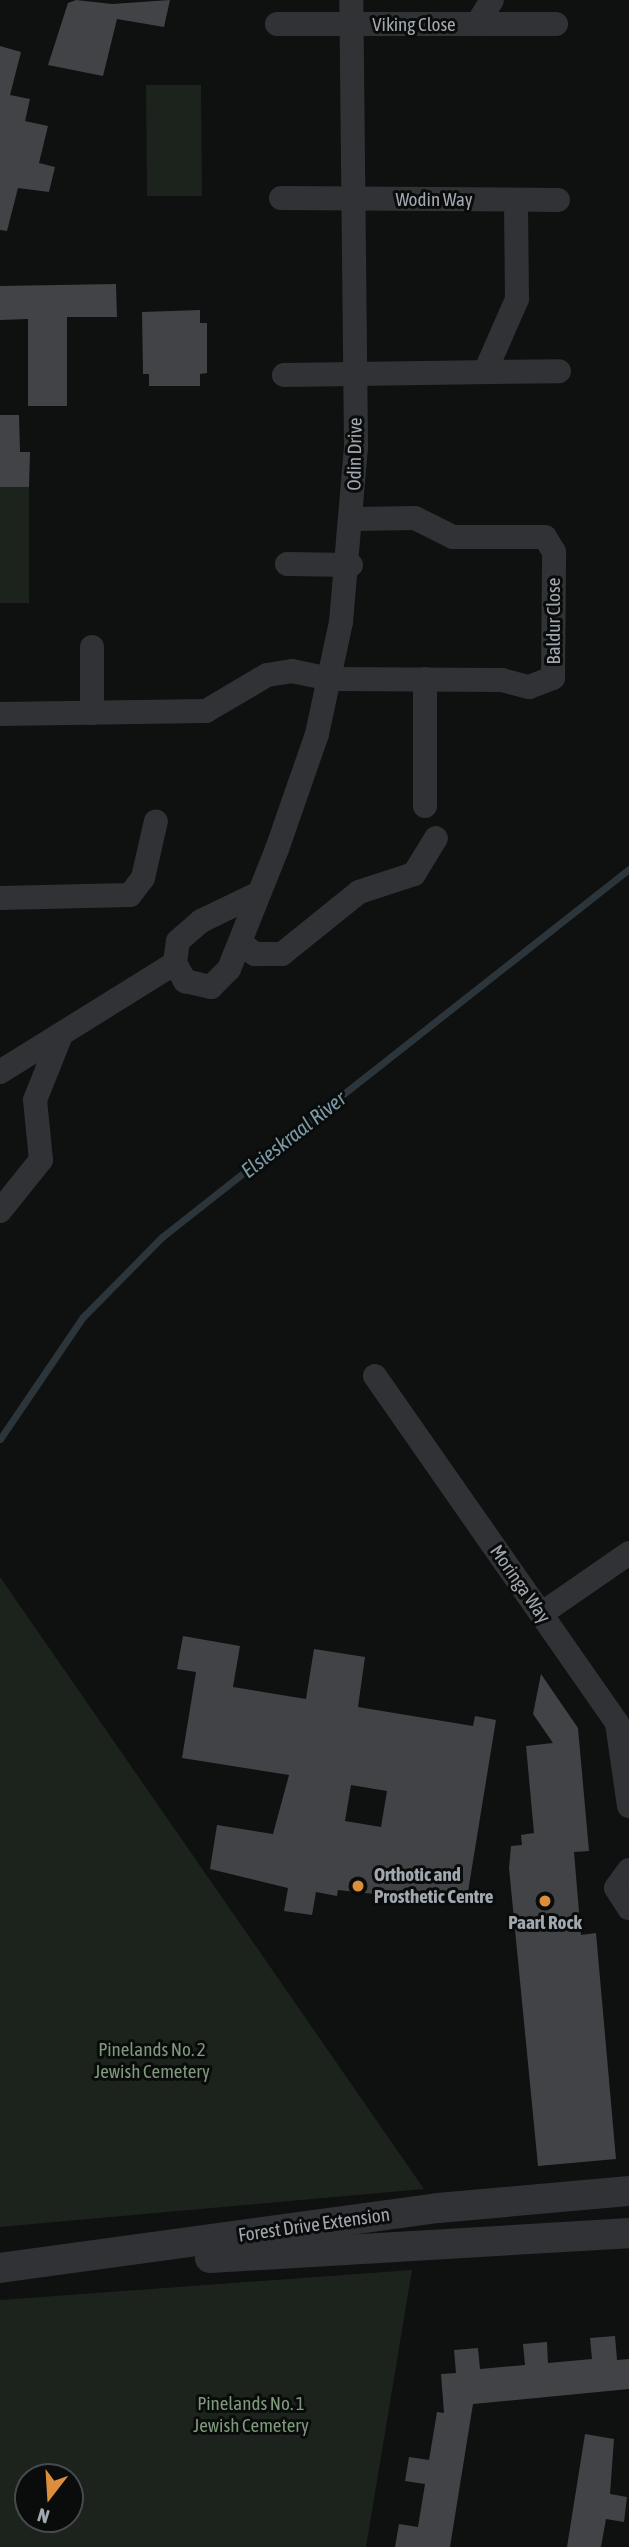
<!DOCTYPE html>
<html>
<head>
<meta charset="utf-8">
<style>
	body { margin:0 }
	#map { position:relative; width:629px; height:2547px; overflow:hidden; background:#0f1010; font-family:"Asap Condensed",sans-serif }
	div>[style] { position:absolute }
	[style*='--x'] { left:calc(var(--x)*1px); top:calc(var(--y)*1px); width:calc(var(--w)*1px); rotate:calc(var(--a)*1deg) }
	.green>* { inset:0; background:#1c231c }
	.stream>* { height:7px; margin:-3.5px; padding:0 3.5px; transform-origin:3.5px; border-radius:3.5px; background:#2c3539 }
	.building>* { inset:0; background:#414346 }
	.minor>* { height:24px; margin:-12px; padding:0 12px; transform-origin:12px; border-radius:12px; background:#313235 }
	.tertiary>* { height:30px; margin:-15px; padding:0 15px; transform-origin:15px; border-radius:15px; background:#313235 }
	.dots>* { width:19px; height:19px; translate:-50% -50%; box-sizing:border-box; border:4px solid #0a0b0b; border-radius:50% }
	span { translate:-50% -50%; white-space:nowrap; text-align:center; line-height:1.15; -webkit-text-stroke:6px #0a0b0b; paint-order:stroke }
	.street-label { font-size:19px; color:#a2a8b0 }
	.poi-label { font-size:19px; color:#a2a8b0; font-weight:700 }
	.left { translate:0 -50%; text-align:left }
	.park-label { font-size:19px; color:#7e997b }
	.water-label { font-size:21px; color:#7c9aa8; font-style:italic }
	.north { position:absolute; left:14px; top:2463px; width:70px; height:70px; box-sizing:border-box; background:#0a0b0b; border:2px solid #474a4d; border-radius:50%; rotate:197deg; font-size:19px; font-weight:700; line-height:28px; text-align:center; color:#a2a8b0 }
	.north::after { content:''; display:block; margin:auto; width:24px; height:32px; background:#dc8e3c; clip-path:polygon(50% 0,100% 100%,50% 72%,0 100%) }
</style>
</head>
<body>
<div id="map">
	<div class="green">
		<div style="clip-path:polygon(146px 85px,201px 85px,202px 196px,147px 196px)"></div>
		<div style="clip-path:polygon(0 487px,29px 487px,29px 603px,0 603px)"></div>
		<div style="clip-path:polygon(0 1577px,424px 2189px,0 2227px)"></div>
		<div style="clip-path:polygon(evenodd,412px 2270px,366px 2547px,0 2547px,0 2300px,412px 2270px,28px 2477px,70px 2477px,70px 2519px,28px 2519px,28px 2477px)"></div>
	</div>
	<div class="stream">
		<div style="--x:0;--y:1439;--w:148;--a:-55.8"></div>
		<div style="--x:83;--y:1317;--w:112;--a:-45.4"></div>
		<div style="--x:162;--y:1237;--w:595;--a:-38.24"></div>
	</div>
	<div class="building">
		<div style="clip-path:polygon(76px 0,112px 4px,170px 0,164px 27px,117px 19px,103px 76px,48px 65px,68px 3px)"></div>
		<div style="clip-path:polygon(0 46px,21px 52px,10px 95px,30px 99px,25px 121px,48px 126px,39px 163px,55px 167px,49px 192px,18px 188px,7px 231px,0 230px)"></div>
		<div style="clip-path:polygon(116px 284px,117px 317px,67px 317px,67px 406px,28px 406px,28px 319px,0 320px,0 286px)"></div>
		<div style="clip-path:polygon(200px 310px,200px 323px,207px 323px,207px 373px,200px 374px,200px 386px,149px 386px,149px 374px,143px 374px,142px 312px)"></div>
		<div style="clip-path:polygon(0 415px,19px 415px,20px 452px,30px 452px,29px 487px,0 487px)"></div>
		<div style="clip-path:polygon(evenodd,183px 1636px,240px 1646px,233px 1687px,306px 1699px,314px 1649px,365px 1657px,358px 1707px,473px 1726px,475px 1716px,496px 1720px,466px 1904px,338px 1890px,337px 1896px,316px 1892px,312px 1915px,284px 1911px,288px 1888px,210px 1869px,217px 1825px,273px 1834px,289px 1775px,182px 1758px,196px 1672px,177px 1669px,183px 1636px,351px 1785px,387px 1791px,381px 1827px,345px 1821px,351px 1785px)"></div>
		<div style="clip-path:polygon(541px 1674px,578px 1728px,589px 1851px,574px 1852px,581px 1935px,596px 1933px,616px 2159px,538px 2166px,509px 1868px,511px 1846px,522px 1845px,521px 1835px,534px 1833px,526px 1746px,553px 1743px,533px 1714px)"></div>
		<div style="clip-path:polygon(615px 2336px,617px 2360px,629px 2359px,629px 2389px,473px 2404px,450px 2547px,395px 2547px,399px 2524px,418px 2527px,425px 2484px,405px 2481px,409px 2457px,429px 2460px,437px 2412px,444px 2413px,441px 2374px,456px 2373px,454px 2350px,478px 2348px,480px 2369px,525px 2365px,523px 2344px,547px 2342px,548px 2363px,592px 2359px,590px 2338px)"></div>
		<div style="clip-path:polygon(585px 2434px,614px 2439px,610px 2494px,627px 2497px,624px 2522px,606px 2519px,601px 2547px,567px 2547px)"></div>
	</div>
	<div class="minor">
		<div style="--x:277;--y:24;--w:279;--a:0"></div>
		<div style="--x:477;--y:24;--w:28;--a:-58"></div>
		<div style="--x:281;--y:198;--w:277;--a:0.4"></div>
		<div style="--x:485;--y:372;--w:80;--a:-66.3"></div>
		<div style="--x:517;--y:299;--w:99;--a:-90.6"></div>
		<div style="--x:284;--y:375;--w:275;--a:-0.8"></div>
		<div style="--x:287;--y:564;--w:64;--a:0.9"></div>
		<div style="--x:92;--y:647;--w:66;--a:90"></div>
		<div style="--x:425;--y:679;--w:127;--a:90"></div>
		<div style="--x:0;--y:714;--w:206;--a:-0.8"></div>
		<div style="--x:206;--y:711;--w:71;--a:-30.5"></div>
		<div style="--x:267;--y:675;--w:25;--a:-9"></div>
		<div style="--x:292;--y:671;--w:39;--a:12"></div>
		<div style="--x:330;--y:679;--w:172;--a:0.3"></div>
		<div style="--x:502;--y:680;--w:28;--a:15"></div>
		<div style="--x:529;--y:687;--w:26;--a:-21"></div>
		<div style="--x:553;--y:678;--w:126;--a:-89.5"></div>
		<div style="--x:554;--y:552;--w:17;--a:-121"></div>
		<div style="--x:545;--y:537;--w:92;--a:180"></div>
		<div style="--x:453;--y:537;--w:42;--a:-153.4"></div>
		<div style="--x:415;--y:518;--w:61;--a:179.1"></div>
		<div style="--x:259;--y:893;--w:64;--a:154.2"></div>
		<div style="--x:201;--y:921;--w:30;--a:139"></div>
		<div style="--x:178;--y:941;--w:22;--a:98"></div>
		<div style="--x:175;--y:963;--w:21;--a:61"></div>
		<div style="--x:185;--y:981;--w:27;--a:13"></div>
		<div style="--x:211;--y:987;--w:25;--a:-45"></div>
		<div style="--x:229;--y:969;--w:129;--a:-68.2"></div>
		<div style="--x:277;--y:849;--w:122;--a:-70.8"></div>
		<div style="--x:317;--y:734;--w:115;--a:-77.9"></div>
		<div style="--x:341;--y:622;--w:176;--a:-85.1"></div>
		<div style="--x:356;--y:447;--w:447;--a:-90.6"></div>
		<div style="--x:0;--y:898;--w:130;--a:-1.3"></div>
		<div style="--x:130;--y:895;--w:21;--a:-53"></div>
		<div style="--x:143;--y:878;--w:58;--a:-77.2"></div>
		<div style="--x:240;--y:943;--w:19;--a:36"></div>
		<div style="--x:255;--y:954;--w:27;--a:0"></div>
		<div style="--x:282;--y:954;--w:99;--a:-38.8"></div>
		<div style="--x:359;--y:892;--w:58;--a:-18.1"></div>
		<div style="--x:414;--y:874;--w:42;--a:-58.6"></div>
		<div style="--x:0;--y:1072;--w:206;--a:-31.9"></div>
		<div style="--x:0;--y:1211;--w:65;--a:-51.2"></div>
		<div style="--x:41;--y:1160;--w:60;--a:-95.7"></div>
		<div style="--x:35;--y:1100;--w:70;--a:-68.2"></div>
		<div style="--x:375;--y:1376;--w:423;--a:55.1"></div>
		<div style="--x:617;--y:1723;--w:84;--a:81.8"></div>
		<div style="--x:541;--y:1614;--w:107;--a:-34.7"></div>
		<div style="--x:629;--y:1870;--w:22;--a:126"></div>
		<div style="--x:616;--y:1888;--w:24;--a:57"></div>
	</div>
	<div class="tertiary">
		<div style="--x:210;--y:2258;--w:420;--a:-3.4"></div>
		<div style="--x:0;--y:2268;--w:442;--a:-7.8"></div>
		<div style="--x:438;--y:2208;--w:192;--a:-5.1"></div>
	</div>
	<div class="dots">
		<div style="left:358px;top:1886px;background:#dc8e3c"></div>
		<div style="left:545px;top:1901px;background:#dc8e3c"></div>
	</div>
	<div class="street-label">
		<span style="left:414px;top:25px">Viking Close</span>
		<span style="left:434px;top:200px">Wodin Way</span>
		<span style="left:355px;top:454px;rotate:-89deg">Odin Drive</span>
		<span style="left:554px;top:621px;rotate:-90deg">Baldur Close</span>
		<span style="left:520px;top:1584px;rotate:55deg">Moringa Way</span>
		<span style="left:314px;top:2225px;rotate:-8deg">Forest Drive Extension</span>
	</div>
	<div class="poi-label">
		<span class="left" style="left:374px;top:1886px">Orthotic and<br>Prosthetic Centre</span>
		<span style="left:545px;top:1923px">Paarl Rock</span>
	</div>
	<div class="park-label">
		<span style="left:152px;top:2061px">Pinelands No. 2<br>Jewish Cemetery</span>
		<span style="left:251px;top:2415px">Pinelands No. 1<br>Jewish Cemetery</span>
	</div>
	<div class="water-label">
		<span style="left:293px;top:1134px;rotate:-38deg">Elsieskraal River</span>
	</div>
	<div class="north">N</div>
</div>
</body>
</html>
